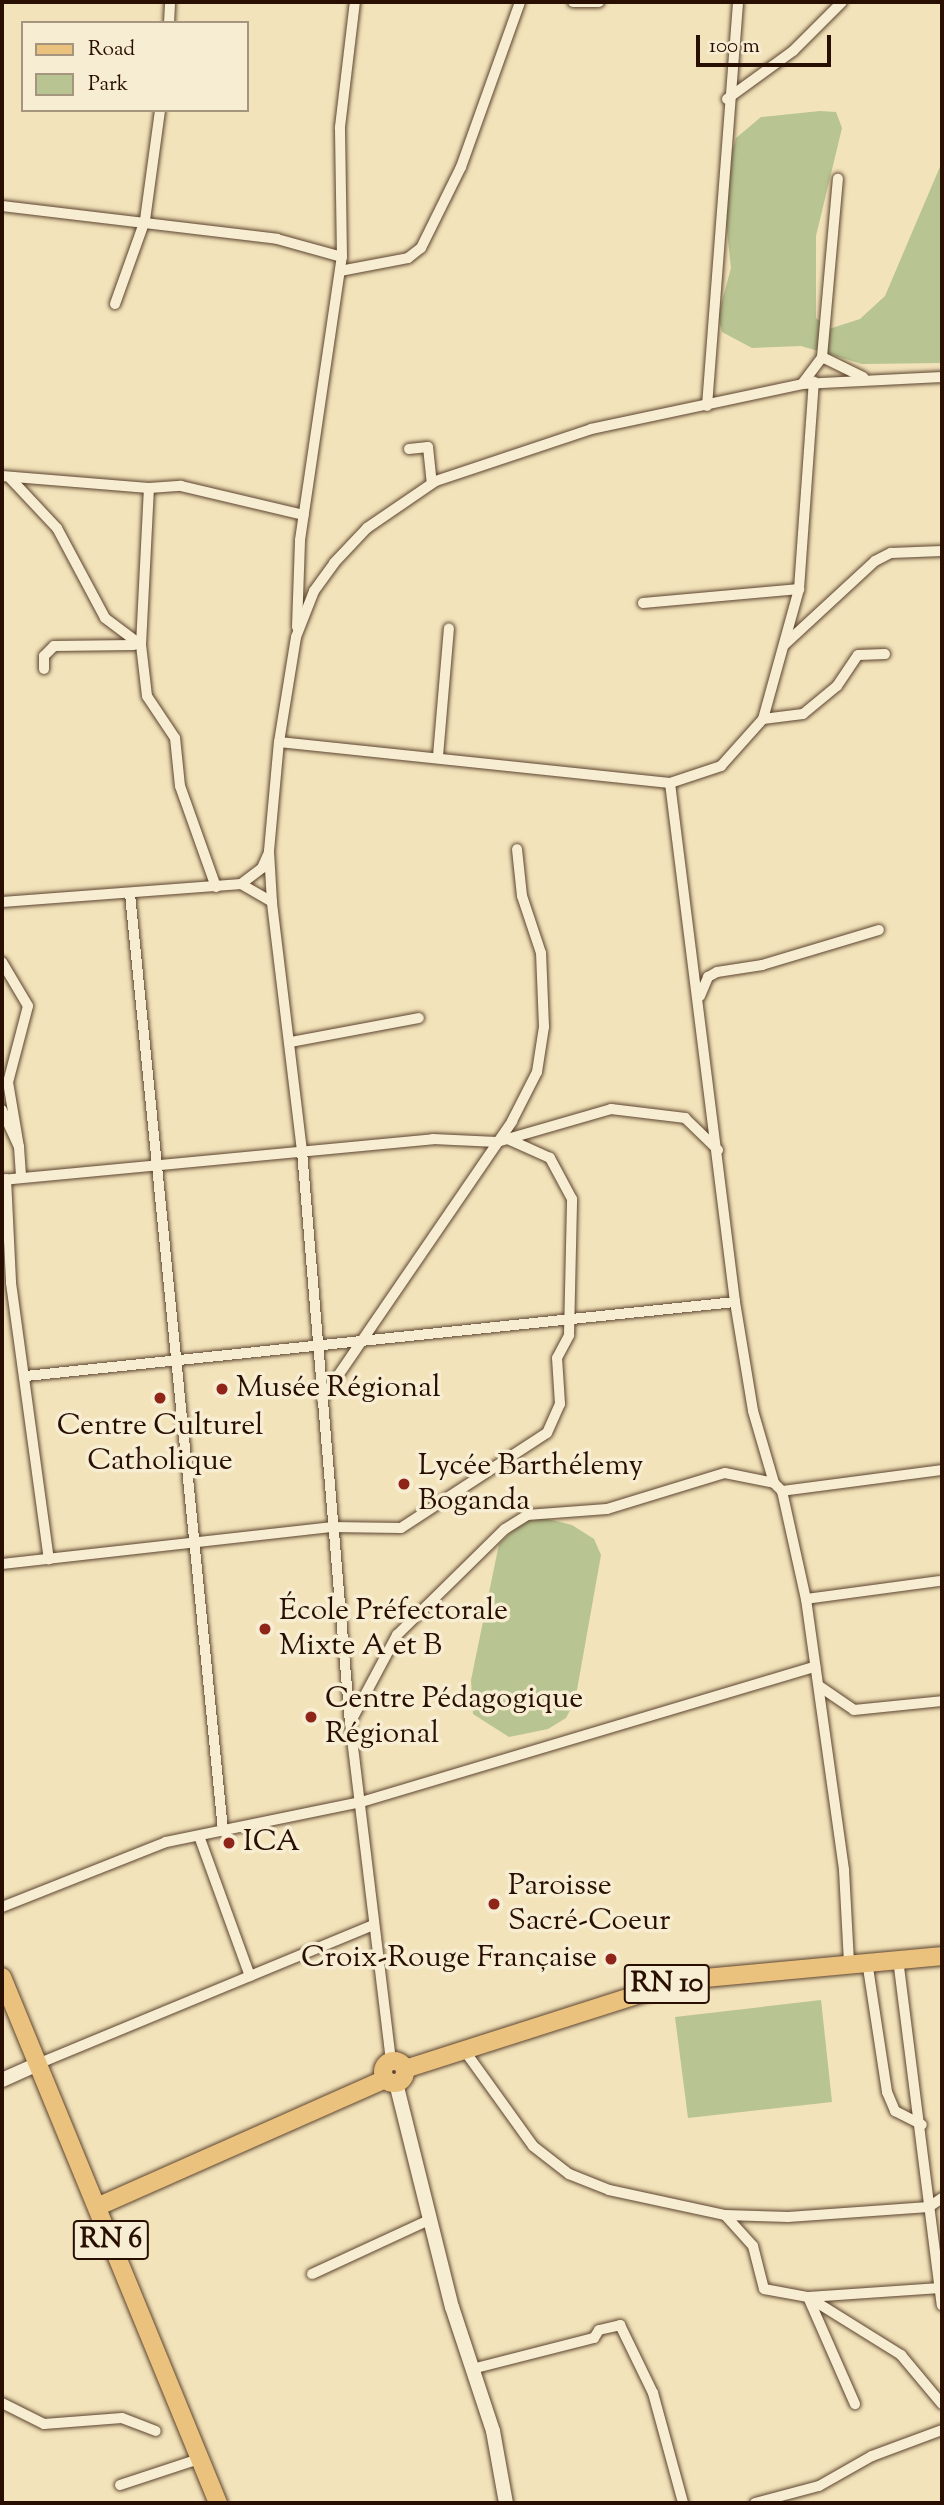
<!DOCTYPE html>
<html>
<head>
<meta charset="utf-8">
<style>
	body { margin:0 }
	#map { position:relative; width:944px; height:2505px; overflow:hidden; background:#f3e3ba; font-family:"Sorts Mill Goudy",serif }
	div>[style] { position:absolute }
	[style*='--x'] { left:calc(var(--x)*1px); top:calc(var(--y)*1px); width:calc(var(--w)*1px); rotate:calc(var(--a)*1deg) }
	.green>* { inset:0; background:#b8c491 }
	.roads { filter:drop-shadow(0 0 2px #5c442f) drop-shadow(0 0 2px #5c442f) }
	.minor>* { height:10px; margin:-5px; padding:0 5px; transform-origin:5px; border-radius:5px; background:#f7edd2 }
	.tertiary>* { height:14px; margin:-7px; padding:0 7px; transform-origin:7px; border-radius:7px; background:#f7edd2 }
	.primary>* { height:18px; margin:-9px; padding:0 9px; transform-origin:9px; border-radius:9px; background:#eac27d }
	.primary>.ring { margin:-9px; padding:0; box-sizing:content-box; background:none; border:18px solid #eac27d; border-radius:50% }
	.dots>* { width:19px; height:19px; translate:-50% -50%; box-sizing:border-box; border:4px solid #f7edd2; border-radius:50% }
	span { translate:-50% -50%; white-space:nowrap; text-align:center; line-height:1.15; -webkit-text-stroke:7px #f7edd2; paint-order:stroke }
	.shield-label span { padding:2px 5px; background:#f7edd2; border:2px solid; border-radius:5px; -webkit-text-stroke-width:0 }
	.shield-label { font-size:28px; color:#290f01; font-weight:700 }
	.poi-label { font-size:30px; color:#290f01 }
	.left { translate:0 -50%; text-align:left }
	.right { translate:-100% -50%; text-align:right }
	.frame { position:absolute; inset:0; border:4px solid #290f01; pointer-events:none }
	.legend { position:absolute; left:21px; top:21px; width:228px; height:91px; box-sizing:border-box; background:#f7edd2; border:2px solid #a5947e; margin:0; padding:9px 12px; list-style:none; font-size:21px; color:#290f01 }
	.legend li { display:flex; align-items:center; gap:14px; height:35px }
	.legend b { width:35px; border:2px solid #a5947e }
	.scale { position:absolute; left:696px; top:35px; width:135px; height:32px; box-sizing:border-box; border:4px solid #290f01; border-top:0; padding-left:9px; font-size:21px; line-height:24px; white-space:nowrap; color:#290f01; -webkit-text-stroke:5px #f7edd2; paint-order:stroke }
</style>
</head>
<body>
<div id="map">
	<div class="green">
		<div style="clip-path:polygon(820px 111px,836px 112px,842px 128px,816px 236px,816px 318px,829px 329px,860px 319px,885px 296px,942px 162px,942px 363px,862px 364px,801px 346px,752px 348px,722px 332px,718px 316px,731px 268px,722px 185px,736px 138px,761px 117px)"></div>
		<div style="clip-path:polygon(540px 1517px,572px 1525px,594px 1539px,601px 1555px,575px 1701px,566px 1718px,548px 1729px,509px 1737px,473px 1714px,471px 1680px,499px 1544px,523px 1521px)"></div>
		<div style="clip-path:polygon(821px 2000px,832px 2102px,688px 2118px,675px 2017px)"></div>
	</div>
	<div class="roads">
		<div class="minor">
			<div style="--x:573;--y:2;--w:26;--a:0"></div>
			<div style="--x:169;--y:23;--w:21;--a:-87"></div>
			<div style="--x:727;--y:99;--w:82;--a:-36"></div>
			<div style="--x:793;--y:51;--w:69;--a:-45"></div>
			<div style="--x:2;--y:206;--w:277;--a:6.8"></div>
			<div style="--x:277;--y:239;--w:67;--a:15.5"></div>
			<div style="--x:340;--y:271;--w:69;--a:-10.8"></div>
			<div style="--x:408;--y:258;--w:16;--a:-38"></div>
			<div style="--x:421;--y:248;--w:90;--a:-63.7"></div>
			<div style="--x:461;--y:167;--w:175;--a:-70.3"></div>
			<div style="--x:115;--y:304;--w:89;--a:-70.3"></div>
			<div style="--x:145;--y:220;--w:111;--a:-82.2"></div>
			<div style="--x:822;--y:357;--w:179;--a:-84.9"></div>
			<div style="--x:822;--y:357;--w:46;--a:26"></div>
			<div style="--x:802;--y:384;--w:34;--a:-53"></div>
			<div style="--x:707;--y:406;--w:405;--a:-85.6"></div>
			<div style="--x:409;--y:449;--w:19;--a:-6"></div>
			<div style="--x:428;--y:447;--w:36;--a:84"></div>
			<div style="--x:2;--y:476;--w:147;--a:4.7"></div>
			<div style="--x:10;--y:478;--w:69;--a:46.8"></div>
			<div style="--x:57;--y:528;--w:102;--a:61.9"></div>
			<div style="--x:105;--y:618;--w:45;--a:36.9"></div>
			<div style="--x:643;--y:603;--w:157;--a:-5.1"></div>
			<div style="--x:297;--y:627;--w:87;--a:-88"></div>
			<div style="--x:300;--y:540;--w:286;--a:-81.6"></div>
			<div style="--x:342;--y:257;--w:130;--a:-90.9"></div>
			<div style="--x:340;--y:127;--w:126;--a:-83.2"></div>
			<div style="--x:784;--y:645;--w:124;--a:-42.7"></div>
			<div style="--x:875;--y:561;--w:18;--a:-27"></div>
			<div style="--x:891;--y:553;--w:51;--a:-2.2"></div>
			<div style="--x:44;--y:669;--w:13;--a:-90"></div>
			<div style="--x:44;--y:656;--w:14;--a:-45"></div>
			<div style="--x:54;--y:646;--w:80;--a:-0.7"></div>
			<div style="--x:763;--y:719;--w:40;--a:-7.1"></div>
			<div style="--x:803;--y:714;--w:44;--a:-39.5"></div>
			<div style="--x:837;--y:686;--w:37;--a:-56"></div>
			<div style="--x:858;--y:655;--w:27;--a:-2"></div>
			<div style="--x:279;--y:742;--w:393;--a:6"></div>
			<div style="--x:670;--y:783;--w:54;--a:-18.4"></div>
			<div style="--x:721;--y:766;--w:63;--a:-48.2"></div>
			<div style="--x:763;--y:719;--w:135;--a:-74.5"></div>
			<div style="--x:799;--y:589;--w:208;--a:-85.9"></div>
			<div style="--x:438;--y:756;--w:128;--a:-85.1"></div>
			<div style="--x:670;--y:783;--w:523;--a:82.86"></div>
			<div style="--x:735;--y:1302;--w:110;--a:80.6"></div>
			<div style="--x:753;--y:1411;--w:75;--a:73.7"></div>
			<div style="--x:774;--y:1483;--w:11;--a:45"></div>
			<div style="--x:782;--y:1491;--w:111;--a:77.5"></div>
			<div style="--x:806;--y:1599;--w:274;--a:82"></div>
			<div style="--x:844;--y:1870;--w:92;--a:86.9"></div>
			<div style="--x:241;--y:884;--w:36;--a:30"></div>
			<div style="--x:216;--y:887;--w:107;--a:-109.6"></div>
			<div style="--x:180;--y:786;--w:48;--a:-95.9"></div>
			<div style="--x:175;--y:738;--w:50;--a:-123.7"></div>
			<div style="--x:147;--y:696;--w:51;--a:-96.7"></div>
			<div style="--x:141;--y:645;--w:157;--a:-87.1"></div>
			<div style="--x:149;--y:488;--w:32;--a:-4"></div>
			<div style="--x:181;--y:486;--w:126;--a:13.3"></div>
			<div style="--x:130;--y:894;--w:942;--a:84.33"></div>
			<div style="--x:2;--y:902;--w:240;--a:-4.3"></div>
			<div style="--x:241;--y:884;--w:26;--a:-37"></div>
			<div style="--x:262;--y:868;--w:17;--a:-66"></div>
			<div style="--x:2;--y:962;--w:51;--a:59.4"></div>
			<div style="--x:28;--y:1006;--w:79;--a:104.7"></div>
			<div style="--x:8;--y:1082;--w:66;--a:80.4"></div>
			<div style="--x:700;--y:996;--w:21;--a:-67"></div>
			<div style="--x:708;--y:977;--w:10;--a:-29"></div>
			<div style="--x:717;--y:972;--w:46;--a:-8.8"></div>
			<div style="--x:762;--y:965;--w:122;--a:-16.7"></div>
			<div style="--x:291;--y:1042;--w:130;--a:-10.6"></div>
			<div style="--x:2;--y:1110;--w:41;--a:65.3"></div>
			<div style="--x:19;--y:1147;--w:30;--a:86"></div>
			<div style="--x:6;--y:1179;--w:104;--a:87.2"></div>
			<div style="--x:11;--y:1283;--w:279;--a:82.2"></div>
			<div style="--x:2;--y:1180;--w:433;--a:-5.4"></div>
			<div style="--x:433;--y:1139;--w:64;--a:2.7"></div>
			<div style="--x:497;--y:1142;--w:119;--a:-16.1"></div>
			<div style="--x:611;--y:1109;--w:75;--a:6.9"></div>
			<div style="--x:685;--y:1118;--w:46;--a:44.1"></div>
			<div style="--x:26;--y:1376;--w:713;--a:-5.96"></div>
			<div style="--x:322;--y:1399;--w:337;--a:-55.6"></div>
			<div style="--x:512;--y:1121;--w:55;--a:-63"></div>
			<div style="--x:537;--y:1072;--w:46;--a:-81.2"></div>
			<div style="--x:544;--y:1027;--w:74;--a:-92.3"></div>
			<div style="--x:541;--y:953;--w:60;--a:-108.4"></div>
			<div style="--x:522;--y:896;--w:47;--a:-96.1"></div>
			<div style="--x:782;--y:1491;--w:161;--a:-7.5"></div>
			<div style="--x:2;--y:1564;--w:331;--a:-6.4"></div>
			<div style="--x:331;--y:1527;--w:70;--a:0.8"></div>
			<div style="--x:401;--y:1528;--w:174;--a:-33.1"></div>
			<div style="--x:547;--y:1433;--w:32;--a:-66"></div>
			<div style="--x:560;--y:1404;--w:46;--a:-93.7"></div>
			<div style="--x:557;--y:1358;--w:26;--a:-62"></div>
			<div style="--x:569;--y:1335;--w:136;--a:-88.7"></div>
			<div style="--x:572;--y:1199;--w:47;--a:-118.2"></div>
			<div style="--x:550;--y:1158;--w:46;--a:-155.7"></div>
			<div style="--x:806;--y:1599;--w:134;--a:-7.7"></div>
			<div style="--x:819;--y:1686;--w:42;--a:34.4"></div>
			<div style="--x:854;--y:1710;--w:88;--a:-5.8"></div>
			<div style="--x:350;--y:1723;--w:100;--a:-61.9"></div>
			<div style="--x:397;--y:1635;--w:151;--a:-44.5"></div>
			<div style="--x:505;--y:1529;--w:26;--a:-32"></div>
			<div style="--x:527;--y:1515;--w:80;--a:-4.3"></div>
			<div style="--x:607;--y:1509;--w:123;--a:-17"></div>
			<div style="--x:725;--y:1473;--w:50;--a:11.5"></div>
			<div style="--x:199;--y:1836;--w:149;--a:70"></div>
			<div style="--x:2;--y:1907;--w:176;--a:-21.6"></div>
			<div style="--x:166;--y:1842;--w:199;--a:-11.6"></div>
			<div style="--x:361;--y:1802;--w:474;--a:-16.6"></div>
			<div style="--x:898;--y:1959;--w:349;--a:82.8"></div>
			<div style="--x:867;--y:1961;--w:133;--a:81.3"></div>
			<div style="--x:887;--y:2092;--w:21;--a:67"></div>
			<div style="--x:895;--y:2111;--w:30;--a:27"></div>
			<div style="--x:467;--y:2054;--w:113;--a:54.3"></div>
			<div style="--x:533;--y:2146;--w:46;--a:37.9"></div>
			<div style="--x:569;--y:2174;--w:43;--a:21.8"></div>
			<div style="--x:609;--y:2190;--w:119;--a:12.2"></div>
			<div style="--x:725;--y:2215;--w:63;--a:1.8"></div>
			<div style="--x:788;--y:2217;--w:141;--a:-4.1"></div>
			<div style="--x:929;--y:2207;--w:16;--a:-35"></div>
			<div style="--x:391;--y:2061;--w:340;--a:-96.9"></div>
			<div style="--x:350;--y:1723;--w:574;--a:-94.8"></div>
			<div style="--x:302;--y:1151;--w:251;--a:-96.9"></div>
			<div style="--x:272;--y:902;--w:51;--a:-93.4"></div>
			<div style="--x:269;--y:851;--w:109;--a:-84.8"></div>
			<div style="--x:279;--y:742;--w:106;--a:-80.8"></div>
			<div style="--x:296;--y:637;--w:49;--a:-68.6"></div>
			<div style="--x:314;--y:591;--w:34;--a:-54"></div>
			<div style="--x:334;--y:563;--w:48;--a:-46.7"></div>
			<div style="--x:367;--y:528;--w:83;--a:-34.3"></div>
			<div style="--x:436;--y:481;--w:163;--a:-18.5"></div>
			<div style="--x:591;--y:429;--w:216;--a:-12"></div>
			<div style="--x:802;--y:384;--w:140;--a:-2.9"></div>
			<div style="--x:40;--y:2063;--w:360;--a:-22.5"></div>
			<div style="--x:725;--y:2215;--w:42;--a:47.9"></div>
			<div style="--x:753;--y:2246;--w:44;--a:75.7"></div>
			<div style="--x:764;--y:2289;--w:45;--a:10.3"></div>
			<div style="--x:808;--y:2297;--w:117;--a:66.3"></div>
			<div style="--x:312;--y:2274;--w:131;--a:-24.8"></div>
			<div style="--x:940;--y:2288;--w:132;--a:176.1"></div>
			<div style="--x:808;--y:2297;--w:110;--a:31.9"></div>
			<div style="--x:901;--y:2355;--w:64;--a:50.1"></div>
			<div style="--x:472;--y:2369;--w:126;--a:-14.3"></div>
			<div style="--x:594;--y:2338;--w:9;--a:-58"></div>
			<div style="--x:599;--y:2330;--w:22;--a:-13"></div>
			<div style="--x:620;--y:2325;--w:76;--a:64.1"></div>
			<div style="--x:653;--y:2393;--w:114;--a:74.7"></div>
			<div style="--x:2;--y:2403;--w:47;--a:26.6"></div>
			<div style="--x:44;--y:2424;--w:78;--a:-4.4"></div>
			<div style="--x:122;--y:2418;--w:36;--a:21"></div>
			<div style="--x:120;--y:2485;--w:83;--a:-18.2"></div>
			<div style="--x:755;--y:2503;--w:66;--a:-14.9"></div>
			<div style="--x:819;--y:2486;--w:61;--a:-29.5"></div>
			<div style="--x:872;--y:2456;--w:75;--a:-20.4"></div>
		</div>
		<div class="tertiary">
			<div style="--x:2;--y:2080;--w:42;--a:-24.1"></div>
			<div style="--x:396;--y:2083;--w:231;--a:76"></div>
			<div style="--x:452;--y:2307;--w:131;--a:71.7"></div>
			<div style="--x:493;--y:2431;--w:73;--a:79.8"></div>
		</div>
		<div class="primary">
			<div style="--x:2;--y:1977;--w:569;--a:67.67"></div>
			<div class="ring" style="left:383px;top:2061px;width:4px;height:4px"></div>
			<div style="--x:405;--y:2069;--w:293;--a:-17.7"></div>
			<div style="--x:684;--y:1980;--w:259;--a:-5.3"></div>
			<div style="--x:99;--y:2206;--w:313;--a:-23.9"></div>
		</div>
	</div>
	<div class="dots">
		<div style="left:222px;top:1389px;background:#8f2418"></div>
		<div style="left:160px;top:1398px;background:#8f2418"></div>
		<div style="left:404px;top:1484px;background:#8f2418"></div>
		<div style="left:265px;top:1629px;background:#8f2418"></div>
		<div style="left:311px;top:1717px;background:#8f2418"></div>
		<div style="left:229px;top:1843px;background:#8f2418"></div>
		<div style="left:494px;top:1904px;background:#8f2418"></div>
		<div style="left:611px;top:1959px;background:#8f2418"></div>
	</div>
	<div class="shield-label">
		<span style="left:667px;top:1984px">RN 10</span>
		<span style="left:111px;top:2240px">RN 6</span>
	</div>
	<div class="poi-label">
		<span class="left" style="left:236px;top:1389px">Musée Régional</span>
		<span style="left:160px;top:1444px">Centre Culturel<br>Catholique</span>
		<span class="left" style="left:418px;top:1484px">Lycée Barthélemy<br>Boganda</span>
		<span class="left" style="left:279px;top:1629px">École Préfectorale<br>Mixte A et B</span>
		<span class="left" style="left:325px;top:1717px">Centre Pédagogique<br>Régional</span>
		<span class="left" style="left:243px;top:1843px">ICA</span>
		<span class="left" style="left:508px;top:1904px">Paroisse<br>Sacré-Coeur</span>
		<span class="right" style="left:597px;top:1959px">Croix-Rouge Française</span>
	</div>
	<div class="frame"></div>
	<ul class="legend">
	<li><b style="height:9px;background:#eac27d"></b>Road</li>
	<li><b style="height:19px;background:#b8c491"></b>Park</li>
	</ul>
	<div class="scale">100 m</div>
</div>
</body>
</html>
